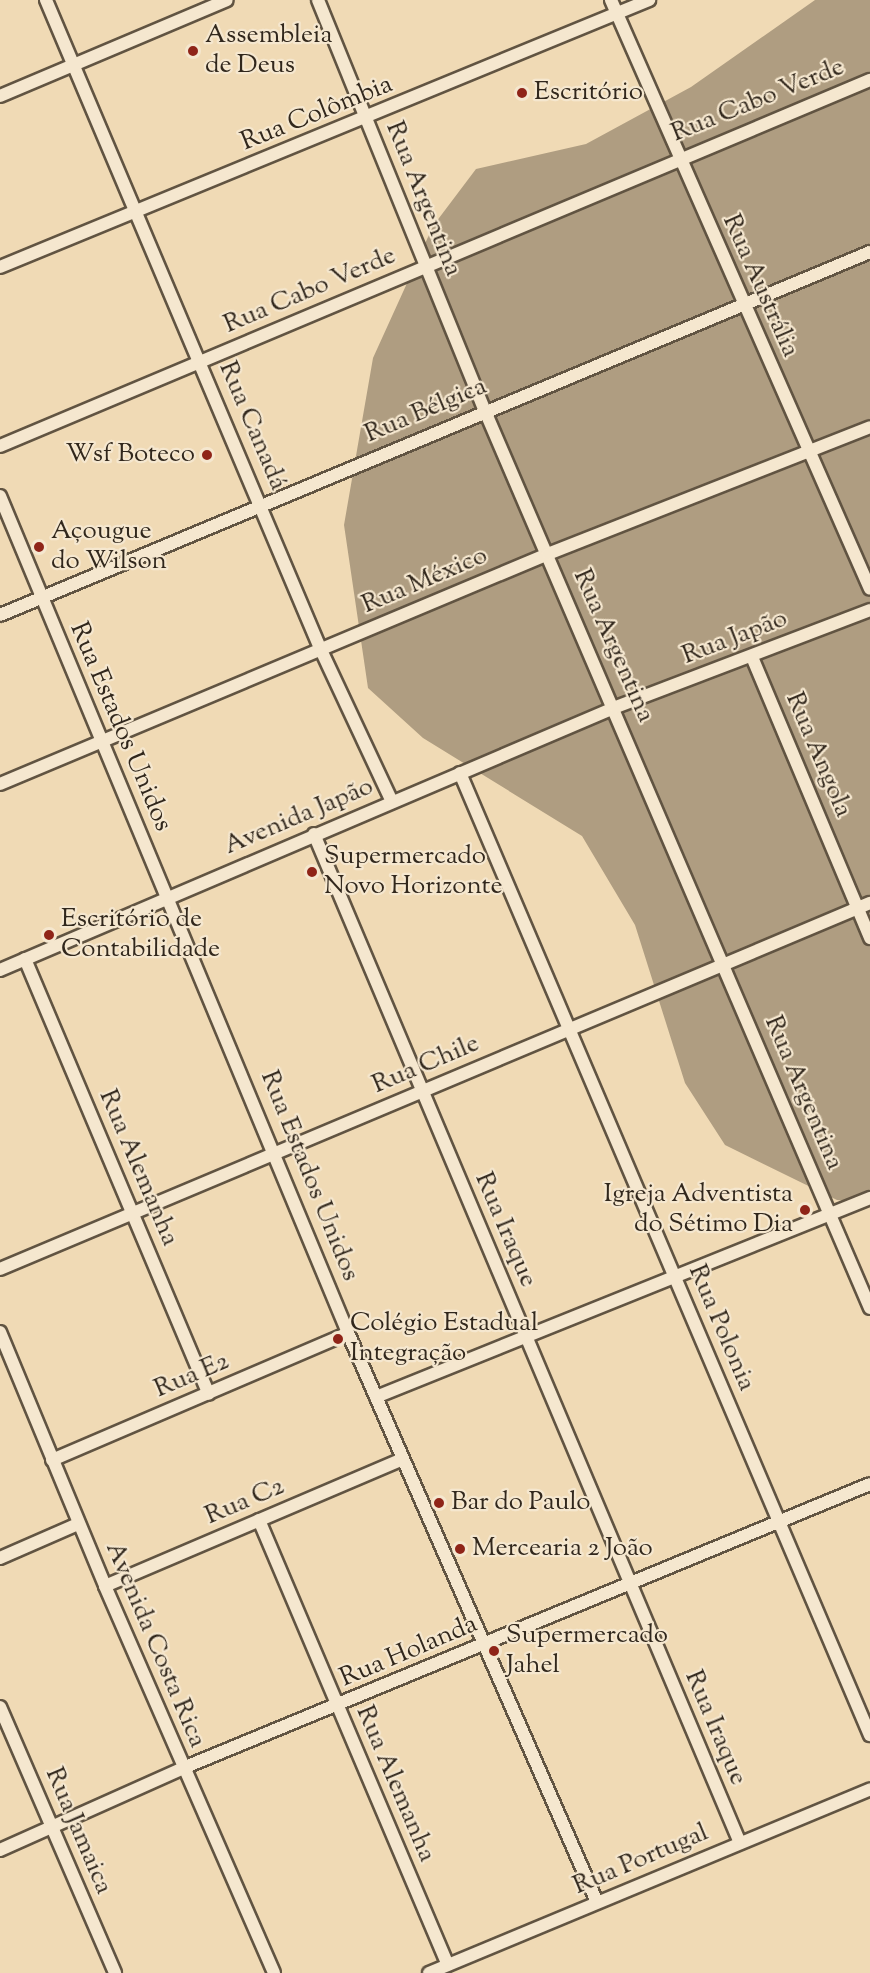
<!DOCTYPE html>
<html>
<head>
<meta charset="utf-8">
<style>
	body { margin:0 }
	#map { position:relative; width:870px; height:1973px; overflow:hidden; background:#f0dab5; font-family:"Sorts Mill Goudy",serif }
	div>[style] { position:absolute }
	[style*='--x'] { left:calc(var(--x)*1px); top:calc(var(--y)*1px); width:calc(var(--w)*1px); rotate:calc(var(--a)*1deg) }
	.water>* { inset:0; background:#af9d81 }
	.roads { filter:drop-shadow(2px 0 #615442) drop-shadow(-2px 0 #615442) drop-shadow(0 2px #615442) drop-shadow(0 -2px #615442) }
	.street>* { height:12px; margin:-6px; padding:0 6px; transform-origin:6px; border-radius:6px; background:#f5e7cf }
	.dots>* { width:16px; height:16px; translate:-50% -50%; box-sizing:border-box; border:3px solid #f5e7cf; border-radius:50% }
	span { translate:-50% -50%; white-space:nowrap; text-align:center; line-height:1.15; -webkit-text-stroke:4.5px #f5e7cf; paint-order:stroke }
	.poi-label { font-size:26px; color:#31271c }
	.left { translate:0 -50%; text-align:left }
	.right { translate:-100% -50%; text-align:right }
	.street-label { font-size:26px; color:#31271c }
</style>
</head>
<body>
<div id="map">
	<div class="water">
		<div style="clip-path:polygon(815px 0,870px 0,870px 1203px,837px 1200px,725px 1145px,685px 1083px,635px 925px,582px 836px,423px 738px,368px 688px,344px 525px,373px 358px,433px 226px,476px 169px,586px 144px,691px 87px)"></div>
	</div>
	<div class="roads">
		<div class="street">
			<div style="--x:46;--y:0;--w:704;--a:67.08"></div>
			<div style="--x:320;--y:648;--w:170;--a:64.9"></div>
			<div style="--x:318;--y:0;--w:444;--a:67.9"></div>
			<div style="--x:485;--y:411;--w:976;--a:66.77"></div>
			<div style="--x:611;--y:0;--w:643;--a:66.26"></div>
			<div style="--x:0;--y:96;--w:246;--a:-22.9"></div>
			<div style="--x:0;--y:267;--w:702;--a:-22.36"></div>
			<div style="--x:0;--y:446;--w:944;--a:-22.82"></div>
			<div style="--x:0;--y:496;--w:906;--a:67.42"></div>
			<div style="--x:348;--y:1333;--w:621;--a:66.37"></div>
			<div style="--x:0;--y:615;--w:943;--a:-22.65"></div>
			<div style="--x:752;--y:657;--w:305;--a:67.2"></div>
			<div style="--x:460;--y:773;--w:1046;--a:66.92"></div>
			<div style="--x:0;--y:784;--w:594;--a:-22.77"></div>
			<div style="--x:548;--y:554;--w:346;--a:-21.5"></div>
			<div style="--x:314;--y:834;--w:1095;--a:67.11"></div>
			<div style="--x:25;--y:959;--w:472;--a:67.1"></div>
			<div style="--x:0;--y:970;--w:670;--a:-23.12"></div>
			<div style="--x:616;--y:707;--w:272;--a:-20.9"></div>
			<div style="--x:0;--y:1269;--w:944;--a:-22.82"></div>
			<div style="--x:0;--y:1332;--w:275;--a:67.5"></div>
			<div style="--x:105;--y:1586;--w:422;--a:66.4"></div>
			<div style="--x:376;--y:1397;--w:533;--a:-21.94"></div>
			<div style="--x:52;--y:1460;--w:322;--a:-23.2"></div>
			<div style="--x:259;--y:1520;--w:483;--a:67"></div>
			<div style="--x:0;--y:1558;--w:85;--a:-23.6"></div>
			<div style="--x:105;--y:1586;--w:324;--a:-23.1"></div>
			<div style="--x:0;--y:1707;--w:290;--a:66.6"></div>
			<div style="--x:0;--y:1850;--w:201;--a:-24.1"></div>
			<div style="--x:183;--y:1768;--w:743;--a:-22.46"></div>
			<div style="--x:429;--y:1973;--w:478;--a:-22.6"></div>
		</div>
	</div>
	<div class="dots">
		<div style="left:193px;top:51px;background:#8f2418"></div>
		<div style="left:522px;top:93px;background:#8f2418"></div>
		<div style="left:207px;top:455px;background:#8f2418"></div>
		<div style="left:39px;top:547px;background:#8f2418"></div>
		<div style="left:312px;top:872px;background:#8f2418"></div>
		<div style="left:49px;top:935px;background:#8f2418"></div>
		<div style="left:805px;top:1210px;background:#8f2418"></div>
		<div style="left:338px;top:1339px;background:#8f2418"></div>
		<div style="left:439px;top:1503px;background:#8f2418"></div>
		<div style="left:460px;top:1549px;background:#8f2418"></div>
		<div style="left:494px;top:1651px;background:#8f2418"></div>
	</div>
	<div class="poi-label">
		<span class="left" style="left:205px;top:51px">Assembleia<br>de Deus</span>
		<span class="left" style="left:534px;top:93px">Escritório</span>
		<span class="right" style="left:195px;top:455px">Wsf Boteco</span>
		<span class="left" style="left:51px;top:547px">Açougue<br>do Wilson</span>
		<span class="left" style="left:324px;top:872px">Supermercado<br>Novo Horizonte</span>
		<span class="left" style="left:61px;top:935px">Escritório de<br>Contabilidade</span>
		<span class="right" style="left:793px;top:1210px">Igreja Adventista<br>do Sétimo Dia</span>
		<span class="left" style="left:350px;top:1339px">Colégio Estadual<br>Integração</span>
		<span class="left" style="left:451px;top:1503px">Bar do Paulo</span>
		<span class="left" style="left:472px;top:1549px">Mercearia 2 João</span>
		<span class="left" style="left:506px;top:1651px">Supermercado<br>Jahel</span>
	</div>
	<div class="street-label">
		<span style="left:758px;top:101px;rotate:-22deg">Rua Cabo Verde</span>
		<span style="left:317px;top:114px;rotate:-22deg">Rua Colômbia</span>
		<span style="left:423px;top:199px;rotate:68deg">Rua Argentina</span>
		<span style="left:760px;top:286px;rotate:66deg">Rua Austrália</span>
		<span style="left:310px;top:291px;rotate:-23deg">Rua Cabo Verde</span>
		<span style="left:426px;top:411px;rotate:-23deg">Rua Bélgica</span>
		<span style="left:252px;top:426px;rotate:67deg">Rua Canadá</span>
		<span style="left:425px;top:581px;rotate:-23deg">Rua México</span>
		<span style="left:735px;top:638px;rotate:-21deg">Rua Japão</span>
		<span style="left:613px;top:646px;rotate:66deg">Rua Argentina</span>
		<span style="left:120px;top:727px;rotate:67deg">Rua Estados Unidos</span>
		<span style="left:818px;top:755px;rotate:67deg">Rua Angola</span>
		<span style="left:299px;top:817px;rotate:-23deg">Avenida Japão</span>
		<span style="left:426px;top:1065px;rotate:-23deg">Rua Chile</span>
		<span style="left:803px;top:1093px;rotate:67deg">Rua Argentina</span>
		<span style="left:138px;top:1168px;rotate:67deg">Rua Alemanha</span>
		<span style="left:309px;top:1176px;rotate:68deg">Rua Estados Unidos</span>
		<span style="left:505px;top:1230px;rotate:67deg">Rua Iraque</span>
		<span style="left:721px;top:1328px;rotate:67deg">Rua Polonia</span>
		<span style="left:192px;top:1376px;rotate:-23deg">Rua E2</span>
		<span style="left:245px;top:1502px;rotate:-23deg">Rua C2</span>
		<span style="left:155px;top:1645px;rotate:67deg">Avenida Costa Rica</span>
		<span style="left:409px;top:1652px;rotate:-23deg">Rua Holanda</span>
		<span style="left:715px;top:1728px;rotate:67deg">Rua Iraque</span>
		<span style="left:395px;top:1784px;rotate:67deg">Rua Alemanha</span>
		<span style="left:78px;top:1831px;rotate:67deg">Rua Jamaica</span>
		<span style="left:641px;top:1860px;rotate:-23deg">Rua Portugal</span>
	</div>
</div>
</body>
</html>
